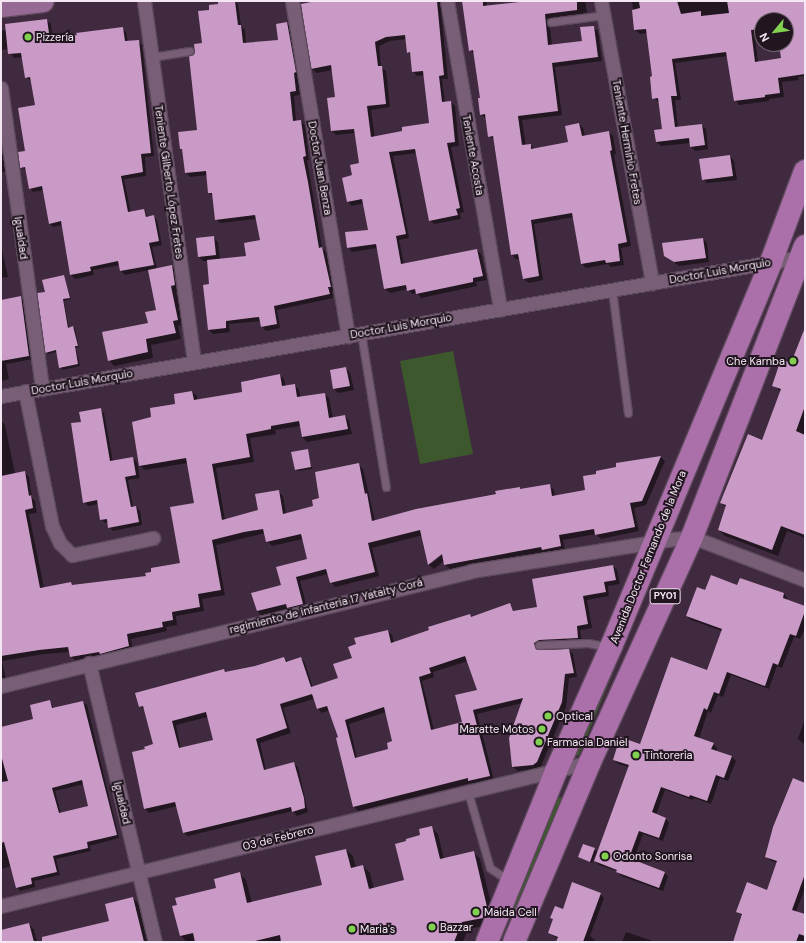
<!DOCTYPE html>
<html>
<head>
<meta charset="utf-8">
<style>
	body { margin:0 }
	#map { position:relative; width:806px; height:943px; overflow:hidden; background:#402a3f; font-family:"DM Sans",sans-serif }
	div>[style] { position:absolute }
	[style*='--x'] { left:calc(var(--x)*1px); top:calc(var(--y)*1px); width:calc(var(--w)*1px); rotate:calc(var(--a)*1deg) }
	.green>* { inset:0; background:#3c582c }
	.shadow>* { inset:0; background:#0007 }
	.building>* { inset:0; background:#c99ac6 }
	.roads { filter:drop-shadow(1px 0 #5c495c) drop-shadow(-1px 0 #5c495c) drop-shadow(0 1px #5c495c) drop-shadow(0 -1px #5c495c) }
	.lane>* { height:7px; margin:-3.5px; padding:0 3.5px; transform-origin:3.5px; border-radius:3.5px; background:#785f77 }
	.street>* { height:13px; margin:-6.5px; padding:0 6.5px; transform-origin:6.5px; border-radius:6.5px; background:#785f77 }
	.primary>* { height:21px; margin:-10.5px; padding:0 10.5px; transform-origin:10.5px; border-radius:10.5px; background:#976995 }
	.highway>* { height:22px; margin:-11px; padding:0 11px; transform-origin:11px; border-radius:11px; background:#ab6fa9 }
	.dots>* { width:11px; height:11px; translate:-50% -50%; box-sizing:border-box; border:2px solid #211620; border-radius:50% }
	span { translate:-50% -50%; white-space:nowrap; text-align:center; line-height:1.15; -webkit-text-stroke:4px #211620; paint-order:stroke }
	.shield-label span { padding:1px 3px; background:#211620; border:1px solid; border-radius:3px; -webkit-text-stroke-width:0 }
	.shield-label { font-size:10px; color:#f5e6f4; font-weight:700 }
	.poi-label { font-size:11px; color:#f5e6f4 }
	.left { translate:0 -50%; text-align:left }
	.right { translate:-100% -50%; text-align:right }
	.street-label { font-size:11px; color:#f5e6f4 }
	.frame { position:absolute; inset:0; border:2px solid #f5e6f4; pointer-events:none }
	.north { position:absolute; left:754px; top:12px; width:40px; height:40px; box-sizing:border-box; background:#211620; border:1px solid #766975; border-radius:50%; rotate:241deg; font-size:11px; font-weight:700; line-height:16px; text-align:center; color:#f5e6f4 }
	.north::after { content:''; display:block; margin:auto; width:14px; height:18px; background:#82d050; clip-path:polygon(50% 0,100% 100%,50% 72%,0 100%) }
</style>
</head>
<body>
<div id="map">
	<div class="green">
		<div style="clip-path:polygon(765px 303px,684px 502px,681px 503px)"></div>
		<div style="clip-path:polygon(453px 351px,473px 454px,420px 464px,400px 361px)"></div>
		<div style="clip-path:polygon(655px 569px,655px 572px,579px 755px,576px 756px,651px 570px)"></div>
		<div style="clip-path:polygon(561px 797px,562px 799px,515px 912px,513px 913px,512px 910px,558px 798px)"></div>
	</div>
	<div class="shadow">
		<div style="clip-path:polygon(224px 1px,235px 1px,238px 4px,241px 26px,245px 30px,246px 44px,279px 41px,287px 23px,291px 27px,299px 76px,298px 76px,300px 95px,294px 96px,296px 121px,301px 121px,305px 125px,309px 160px,307px 160px,322px 248px,326px 252px,334px 291px,332px 291px,333px 298px,277px 310px,280px 328px,266px 331px,262px 327px,261px 321px,229px 324px,230px 332px,213px 334px,209px 330px,210px 285px,208px 261px,203px 261px,199px 257px,197px 239px,214px 238px,218px 242px,220px 260px,247px 256px,261px 241px,257px 219px,220px 223px,216px 219px,213px 196px,209px 193px,207px 175px,190px 177px,186px 173px,184px 152px,181px 149px,198px 131px,196px 54px,203px 44px,210px 11px)"></div>
		<div style="clip-path:polygon(evenodd,318px 1px,440px 1px,448px 79px,442px 79px,445px 102px,450px 102px,455px 106px,459px 146px,451px 147px,464px 212px,460px 213px,461px 219px,434px 224px,430px 220px,417px 153px,393px 156px,409px 238px,399px 240px,404px 264px,477px 250px,481px 254px,487px 280px,476px 282px,477px 286px,421px 298px,417px 293px,412px 294px,408px 289px,390px 293px,385px 289px,377px 248px,352px 252px,348px 247px,369px 231px,364px 203px,352px 206px,348px 202px,353px 176px,360px 164px,355px 133px,336px 135px,332px 131px,337px 98px,333px 70px,317px 73px,312px 69px,318px 1px,406px 39px,408px 52px,411px 56px,413px 71px,417px 76px,424px 75px,430px 124px,375px 138px,371px 110px,390px 107px,386px 71px,381px 67px,379px 46px,390px 41px,406px 39px)"></div>
		<div style="clip-path:polygon(463px 1px,486px 1px,487px 7px,528px 1px,585px 1px,587px 13px,549px 18px,552px 46px,583px 42px,593px 27px,598px 31px,602px 61px,555px 67px,562px 115px,522px 120px,526px 146px,531px 145px,534px 149px,570px 143px,579px 124px,583px 128px,585px 136px,609px 132px,613px 136px,616px 154px,614px 155px,631px 246px,621px 248px,624px 265px,611px 267px,608px 264px,586px 268px,582px 264px,574px 217px,534px 224px,543px 280px,529px 283px,524px 279px,520px 259px,516px 259px,512px 255px,495px 140px,489px 136px,487px 119px,481px 115px,481px 98px,475px 55px,470px 50px)"></div>
		<div style="clip-path:polygon(evenodd,632px 1px,805px 1px,805px 76px,798px 77px,799px 80px,782px 82px,784px 97px,769px 99px,769px 101px,739px 105px,735px 100px,728px 56px,675px 63px,681px 100px,675px 100px,678px 128px,702px 125px,706px 129px,708px 149px,695px 151px,691px 147px,691px 143px,661px 146px,656px 142px,663px 130px,659px 102px,653px 98px,653px 77px,648px 33px,640px 34px,635px 30px,632px 1px,762px 20px,786px 20px,786px 44px,780px 44px,782px 59px,758px 62px,755px 37px,762px 36px,762px 20px)"></div>
		<div style="clip-path:polygon(47px 21px,51px 24px,53px 41px,122px 28px,126px 32px,128px 42px,138px 41px,142px 45px,154px 156px,145px 157px,146px 176px,124px 179px,131px 213px,144px 210px,148px 217px,154px 216px,157px 220px,162px 245px,152px 247px,157px 269px,172px 266px,178px 272px,180px 290px,176px 291px,183px 325px,178px 326px,181px 339px,151px 345px,153px 358px,114px 366px,109px 360px,149px 324px,157px 311px,149px 270px,125px 275px,121px 271px,120px 265px,93px 270px,94px 275px,75px 279px,71px 275px,62px 225px,53px 227px,49px 223px,44px 190px,33px 192px,30px 188px,27px 171px,21px 167px,26px 152px,36px 106px,31px 81px,26px 77px,23px 57px,14px 58px,11px 54px,10px 49px,1px 50px,1px 31px)"></div>
		<div style="clip-path:polygon(1px 154px,5px 157px,7px 172px,1px 172px)"></div>
		<div style="clip-path:polygon(730px 156px,734px 161px,737px 180px,707px 183px,703px 179px)"></div>
		<div style="clip-path:polygon(703px 239px,707px 243px,709px 262px,679px 266px,664px 255px)"></div>
		<div style="clip-path:polygon(1px 245px,8px 277px,1px 278px)"></div>
		<div style="clip-path:polygon(64px 276px,71px 299px,64px 301px,69px 328px,73px 327px,75px 329px,79px 347px,76px 348px,80px 366px,62px 370px,57px 352px,48px 354px,46px 352px,46px 293px)"></div>
		<div style="clip-path:polygon(21px 298px,25px 301px,33px 359px,6px 364px,9px 379px,1px 381px,1px 301px)"></div>
		<div style="clip-path:polygon(805px 328px,805px 538px,787px 531px,778px 556px,725px 536px,719px 530px,727px 508px,721px 503px,762px 441px,781px 392px,773px 385px,792px 364px)"></div>
		<div style="clip-path:polygon(346px 368px,350px 373px,354px 390px,338px 393px,334px 389px)"></div>
		<div style="clip-path:polygon(evenodd,280px 375px,284px 379px,286px 387px,295px 385px,299px 390px,301px 398px,324px 394px,329px 398px,333px 419px,345px 416px,349px 421px,352px 434px,307px 442px,302px 437px,300px 426px,275px 430px,276px 434px,250px 438px,254px 462px,216px 468px,225px 520px,259px 511px,278px 491px,283px 496px,286px 514px,315px 507px,320px 499px,358px 464px,363px 469px,375px 521px,520px 488px,521px 490px,549px 485px,554px 490px,555px 496px,586px 491px,597px 475px,618px 468px,617px 464px,661px 457px,665px 461px,646px 505px,634px 508px,639px 531px,601px 539px,596px 534px,563px 540px,565px 551px,547px 554px,545px 552px,450px 569px,445px 565px,445px 560px,434px 569px,429px 565px,423px 535px,372px 548px,379px 576px,335px 587px,331px 582px,328px 574px,300px 581px,307px 608px,293px 612px,289px 608px,262px 616px,257px 611px,309px 559px,303px 539px,272px 546px,267px 541px,265px 533px,216px 545px,225px 595px,202px 599px,204px 611px,176px 616px,177px 625px,166px 627px,167px 631px,131px 639px,133px 650px,76px 661px,71px 656px,70px 652px,44px 654px,2px 661px,6px 680px,1px 681px,1px 421px,5px 425px,15px 474px,24px 472px,29px 477px,32px 498px,35px 501px,37px 513px,29px 514px,44px 588px,71px 583px,74px 586px,147px 576px,181px 564px,195px 504px,188px 463px,145px 470px,140px 466px,152px 418px,177px 405px,192px 392px,197px 396px,197px 401px,243px 393px,280px 375px,446px 550px,447px 551px,431px 564px,431px 562px,446px 550px)"></div>
		<div style="clip-path:polygon(100px 409px,104px 413px,113px 462px,133px 458px,137px 462px,140px 478px,128px 480px,133px 507px,136px 507px,140px 511px,142px 525px,113px 531px,109px 527px,108px 522px,105px 523px,101px 519px,98px 504px,88px 506px,84px 502px,82px 423px)"></div>
		<div style="clip-path:polygon(307px 450px,312px 469px,298px 471px,296px 470px)"></div>
		<div style="clip-path:polygon(evenodd,613px 566px,617px 570px,620px 584px,608px 586px,609px 596px,587px 600px,592px 628px,580px 630px,582px 642px,538px 647px,538px 651px,569px 650px,573px 654px,577px 677px,569px 678px,566px 707px,541px 766px,537px 769px,518px 771px,513px 767px,522px 703px,477px 714px,494px 780px,473px 785px,471px 783px,358px 811px,354px 807px,337px 738px,339px 738px,330px 710px,322px 713px,318px 709px,314px 699px,283px 708px,291px 733px,260px 743px,266px 770px,293px 763px,298px 767px,308px 812px,297px 816px,293px 811px,188px 836px,183px 832px,177px 806px,149px 813px,145px 809px,146px 750px,154px 745px,145px 710px,140px 706px,224px 670px,227px 673px,255px 667px,284px 658px,289px 662px,301px 658px,305px 663px,313px 688px,339px 679px,353px 658px,388px 631px,392px 635px,394px 643px,430px 631px,470px 615px,472px 617px,510px 605px,515px 612px,538px 608px,613px 566px,468px 661px,478px 691px,463px 722px,434px 730px,422px 681px,434px 677px,433px 672px,468px 661px,613px 566px,386px 712px,393px 742px,390px 750px,357px 758px,349px 724px,386px 712px,613px 566px,208px 717px,214px 741px,181px 749px,176px 725px,208px 717px)"></div>
		<div style="clip-path:polygon(738px 586px,784px 594px,787px 598px,787px 600px,805px 607px,805px 629px,800px 639px,794px 637px,782px 668px,777px 666px,769px 689px,731px 675px,723px 697px,718px 695px,711px 713px,708px 711px,699px 739px,713px 744px,717px 748px,716px 751px,732px 757px,736px 761px,728px 781px,720px 778px,711px 804px,694px 798px,693px 800px,665px 790px,656px 815px,666px 819px,669px 823px,663px 841px,643px 834px,633px 861px,664px 873px,668px 876px,663px 891px,621px 876px,617px 871px,599px 865px,595px 861px,629px 767px,618px 764px,614px 760px,640px 745px,708px 672px,722px 631px,691px 620px,687px 616px,706px 591px)"></div>
		<div style="clip-path:polygon(evenodd,50px 701px,54px 709px,83px 702px,87px 705px,119px 838px,89px 846px,91px 851px,56px 859px,60px 875px,34px 881px,35px 887px,20px 891px,17px 887px,11px 866px,1px 869px,1px 727px,34px 720px,50px 701px,84px 784px,89px 807px,61px 814px,55px 791px,84px 784px)"></div>
		<div style="clip-path:polygon(805px 718px,805px 745px,798px 739px)"></div>
		<div style="clip-path:polygon(805px 782px,805px 888px,796px 912px,805px 915px,805px 942px,734px 942px,743px 916px,737px 912px,768px 891px,778px 863px,770px 860px,766px 856px)"></div>
		<div style="clip-path:polygon(432px 828px,438px 834px,444px 859px,473px 852px,480px 859px,494px 915px,490px 925px,468px 929px,463px 942px,196px 942px,196px 940px,187px 942px,181px 936px,217px 889px,239px 873px,246px 880px,252px 903px,323px 886px,346px 850px,353px 856px,356px 868px,363px 866px,370px 873px,374px 889px,405px 881px,422px 836px)"></div>
		<div style="clip-path:polygon(583px 845px,597px 851px,592px 863px,579px 857px)"></div>
		<div style="clip-path:polygon(600px 894px,604px 898px,590px 936px,595px 940px,595px 942px,557px 942px,558px 939px,549px 933px,564px 910px)"></div>
		<div style="clip-path:polygon(133px 898px,139px 904px,148px 942px,69px 942px,110px 921px)"></div>
		<div style="clip-path:polygon(29px 924px,34px 930px,37px 942px,1px 942px,1px 931px)"></div>
		<div style="clip-path:polygon(626px 932px,656px 942px,622px 942px)"></div>
	</div>
	<div class="building">
		<div style="clip-path:polygon(218px 1px,235px 1px,238px 25px,241px 25px,243px 43px,278px 40px,276px 24px,287px 22px,296px 72px,294px 73px,296px 91px,290px 92px,293px 121px,301px 120px,306px 156px,303px 157px,308px 182px,319px 248px,322px 247px,331px 287px,328px 287px,330px 294px,274px 306px,277px 324px,261px 327px,259px 317px,226px 321px,226px 328px,208px 330px,203px 285px,209px 284px,207px 260px,246px 256px,244px 243px,260px 240px,255px 215px,215px 220px,212px 193px,208px 193px,206px 171px,185px 173px,182px 149px,180px 149px,178px 132px,197px 130px,189px 56px,195px 53px,194px 44px,202px 43px,198px 11px,209px 10px,209px 5px,218px 4px)"></div>
		<div style="clip-path:polygon(evenodd,316px 1px,437px 1px,444px 75px,439px 76px,442px 102px,451px 101px,455px 142px,447px 143px,460px 208px,456px 209px,458px 215px,429px 221px,415px 149px,389px 152px,406px 234px,396px 236px,401px 264px,477px 249px,483px 276px,473px 278px,473px 282px,416px 294px,415px 289px,407px 291px,406px 285px,384px 289px,376px 244px,347px 248px,345px 232px,368px 230px,362px 199px,347px 202px,342px 178px,352px 175px,350px 165px,359px 163px,354px 129px,331px 131px,327px 98px,335px 97px,331px 65px,311px 69px,301px 4px,316px 1px,405px 35px,407px 53px,410px 52px,412px 72px,423px 71px,429px 123px,402px 127px,402px 131px,371px 137px,367px 106px,386px 104px,382px 66px,378px 66px,375px 42px,386px 37px,405px 35px)"></div>
		<div style="clip-path:polygon(462px 1px,483px 1px,483px 6px,528px 1px,577px 1px,577px 10px,545px 14px,548px 45px,582px 41px,580px 27px,594px 26px,598px 57px,552px 63px,558px 111px,518px 116px,522px 145px,531px 144px,531px 149px,568px 142px,565px 126px,579px 123px,582px 136px,609px 131px,612px 150px,610px 151px,627px 242px,618px 244px,620px 261px,606px 263px,605px 260px,581px 264px,572px 213px,531px 220px,539px 276px,523px 279px,518px 254px,511px 255px,493px 136px,488px 137px,485px 114px,480px 115px,478px 98px,480px 98px,473px 50px,469px 51px)"></div>
		<div style="clip-path:polygon(evenodd,648px 1px,677px 1px,681px 14px,701px 11px,701px 16px,729px 13px,727px 1px,805px 1px,805px 74px,778px 78px,780px 93px,765px 95px,765px 97px,734px 101px,726px 52px,672px 59px,677px 96px,671px 96px,675px 127px,702px 124px,705px 145px,690px 147px,689px 138px,656px 142px,654px 130px,662px 129px,658px 98px,652px 99px,650px 77px,652px 76px,646px 29px,634px 30px,632px 10px,640px 8px,639px 2px,648px 1px,762px 20px,786px 20px,786px 44px,779px 44px,781px 58px,755px 62px,751px 30px,762px 29px,762px 20px)"></div>
		<div style="clip-path:polygon(47px 19px,50px 40px,77px 35px,76px 33px,123px 27px,125px 41px,139px 40px,151px 153px,141px 154px,143px 172px,121px 176px,128px 212px,144px 209px,146px 217px,154px 215px,159px 241px,149px 243px,154px 265px,120px 271px,118px 261px,90px 267px,91px 271px,70px 275px,61px 221px,49px 224px,42px 186px,29px 189px,25px 167px,20px 168px,18px 152px,25px 151px,18px 108px,35px 105px,30px 77px,25px 78px,21px 53px,8px 54px,5px 24px)"></div>
		<div style="clip-path:polygon(730px 155px,733px 176px,702px 180px,699px 159px)"></div>
		<div style="clip-path:polygon(214px 236px,216px 255px,198px 257px,196px 238px)"></div>
		<div style="clip-path:polygon(703px 238px,706px 258px,674px 262px,664px 256px,662px 243px)"></div>
		<div style="clip-path:polygon(172px 265px,175px 285px,171px 286px,178px 320px,173px 321px,176px 333px,146px 339px,148px 352px,108px 361px,102px 332px,148px 323px,145px 312px,156px 310px,148px 270px)"></div>
		<div style="clip-path:polygon(64px 275px,70px 298px,63px 299px,68px 328px,73px 326px,78px 346px,75px 346px,78px 364px,59px 368px,56px 350px,45px 353px,37px 293px,45px 292px,42px 280px)"></div>
		<div style="clip-path:polygon(21px 296px,29px 356px,1px 361px,1px 300px)"></div>
		<div style="clip-path:polygon(804px 330px,805px 406px,796px 431px,805px 435px,805px 535px,781px 526px,772px 550px,718px 530px,726px 505px,720px 503px,748px 434px,762px 440px,781px 389px,772px 386px,781px 359px,791px 363px)"></div>
		<div style="clip-path:polygon(346px 367px,350px 386px,333px 389px,330px 370px)"></div>
		<div style="clip-path:polygon(280px 374px,282px 386px,295px 384px,297px 397px,325px 393px,329px 418px,345px 415px,348px 429px,302px 437px,299px 421px,271px 426px,271px 429px,246px 434px,250px 457px,212px 464px,222px 520px,258px 510px,255px 494px,279px 490px,283px 514px,313px 506px,312px 500px,319px 498px,315px 472px,359px 463px,365px 494px,367px 493px,372px 521px,416px 509px,475px 498px,496px 494px,495px 491px,520px 487px,520px 489px,550px 484px,552px 496px,585px 490px,583px 476px,596px 474px,596px 471px,616px 467px,616px 463px,661px 456px,642px 501px,630px 503px,635px 527px,595px 535px,594px 529px,559px 535px,561px 546px,542px 550px,541px 547px,444px 565px,442px 554px,428px 565px,420px 530px,368px 543px,375px 572px,330px 583px,326px 569px,296px 577px,303px 604px,287px 608px,286px 604px,257px 611px,251px 593px,281px 585px,276px 567px,307px 559px,301px 534px,266px 542px,263px 529px,244px 532px,212px 540px,221px 590px,198px 594px,200px 607px,172px 612px,173px 620px,162px 622px,163px 627px,127px 634px,129px 646px,100px 654px,99px 652px,70px 657px,68px 647px,39px 650px,1px 656px,1px 476px,25px 471px,29px 496px,31px 495px,33px 508px,25px 510px,40px 588px,71px 582px,72px 585px,146px 576px,145px 573px,151px 572px,151px 568px,180px 563px,170px 507px,194px 503px,186px 458px,139px 466px,132px 422px,151px 417px,150px 408px,175px 404px,174px 394px,192px 391px,194px 400px,242px 392px,241px 382px)"></div>
		<div style="clip-path:polygon(101px 408px,110px 461px,133px 457px,136px 475px,125px 477px,131px 507px,136px 506px,139px 522px,108px 528px,107px 519px,100px 520px,97px 500px,83px 503px,71px 423px,81px 422px,79px 412px)"></div>
		<div style="clip-path:polygon(308px 449px,311px 467px,295px 470px,291px 452px)"></div>
		<div style="clip-path:polygon(evenodd,613px 565px,616px 580px,604px 582px,606px 592px,583px 596px,588px 624px,577px 626px,578px 638px,539px 640px,534px 643px,535px 647px,539px 650px,569px 649px,574px 673px,565px 674px,562px 702px,537px 762px,533px 765px,512px 767px,509px 738px,523px 698px,473px 710px,490px 776px,468px 781px,468px 778px,353px 807px,336px 738px,338px 737px,327px 706px,317px 709px,312px 694px,280px 704px,287px 728px,256px 739px,264px 770px,294px 762px,304px 798px,305px 808px,292px 812px,291px 807px,183px 833px,175px 802px,144px 809px,132px 752px,145px 749px,144px 747px,153px 744px,143px 706px,139px 707px,135px 693px,224px 669px,225px 672px,255px 666px,284px 657px,286px 662px,301px 657px,311px 687px,338px 678px,333px 664px,352px 658px,348px 647px,356px 644px,354px 638px,388px 630px,391px 643px,429px 630px,428px 627px,470px 614px,471px 617px,510px 603px,513px 611px,537px 607px,532px 579px,613px 565px,465px 656px,477px 690px,455px 695px,462px 722px,431px 730px,419px 677px,431px 673px,429px 668px,465px 656px,613px 565px,384px 707px,392px 741px,387px 743px,388px 749px,355px 758px,345px 720px,384px 707px,613px 565px,206px 712px,213px 740px,179px 748px,172px 721px,206px 712px)"></div>
		<div style="clip-path:polygon(711px 575px,737px 585px,740px 578px,784px 593px,783px 598px,805px 606px,805px 611px,796px 636px,790px 634px,778px 665px,773px 663px,765px 686px,727px 672px,719px 694px,714px 692px,707px 710px,704px 708px,694px 736px,714px 743px,711px 749px,732px 756px,724px 778px,716px 775px,707px 801px,690px 795px,689px 797px,661px 787px,652px 812px,666px 818px,659px 838px,639px 831px,629px 858px,665px 872px,659px 888px,616px 872px,617px 870px,594px 861px,629px 765px,613px 760px,620px 737px,640px 744px,671px 657px,707px 670px,722px 629px,686px 616px,697px 587px,705px 590px)"></div>
		<div style="clip-path:polygon(evenodd,50px 700px,52px 708px,83px 701px,117px 835px,87px 842px,88px 848px,53px 856px,57px 872px,31px 878px,32px 884px,16px 888px,4px 842px,1px 843px,1px 782px,8px 781px,1px 755px,1px 727px,33px 719px,30px 705px,50px 700px,82px 780px,88px 806px,59px 813px,52px 788px,82px 780px)"></div>
		<div style="clip-path:polygon(793px 778px,805px 783px,805px 874px,792px 910px,805px 914px,805px 936px,799px 934px,796px 942px,733px 942px,742px 914px,736px 912px,747px 882px,767px 890px,777px 861px,765px 857px,773px 827px)"></div>
		<div style="clip-path:polygon(432px 826px,440px 859px,474px 851px,487px 907px,483px 918px,462px 922px,454px 942px,281px 942px,280px 935px,251px 942px,195px 942px,193px 933px,180px 936px,172px 906px,177px 905px,175px 898px,216px 888px,214px 879px,240px 872px,247px 903px,322px 885px,315px 856px,346px 849px,351px 868px,363px 865px,369px 889px,404px 880px,395px 844px,406px 841px,406px 839px,420px 835px,419px 829px)"></div>
		<div style="clip-path:polygon(583px 844px,595px 848px,590px 862px,578px 857px)"></div>
		<div style="clip-path:polygon(572px 882px,601px 893px,583px 942px,556px 942px,558px 937px,548px 933px,553px 919px,550px 918px,555px 906px,563px 909px)"></div>
		<div style="clip-path:polygon(133px 897px,144px 942px,42px 942px,42px 937px,109px 921px,105px 904px)"></div>
		<div style="clip-path:polygon(29px 923px,34px 942px,1px 942px,1px 930px)"></div>
	</div>
	<div class="roads">
		<div class="lane">
			<div style="--x:551;--y:22;--w:53;--a:-7.5"></div>
			<div style="--x:152;--y:57;--w:38;--a:-9"></div>
			<div style="--x:612;--y:290;--w:124;--a:82.6"></div>
			<div style="--x:361;--y:333;--w:156;--a:80.8"></div>
			<div style="--x:539;--y:645;--w:49;--a:-2.3"></div>
			<div style="--x:588;--y:643;--w:21;--a:11"></div>
			<div style="--x:468;--y:792;--w:79;--a:73.9"></div>
			<div style="--x:490;--y:868;--w:23;--a:34"></div>
		</div>
		<div class="street">
			<div style="--x:144;--y:1;--w:364;--a:82.1"></div>
			<div style="--x:292;--y:1;--w:340;--a:80.5"></div>
			<div style="--x:447;--y:1;--w:313;--a:80.2"></div>
			<div style="--x:601;--y:1;--w:287;--a:79.7"></div>
			<div style="--x:1;--y:88;--w:304;--a:82.2"></div>
			<div style="--x:25;--y:391;--w:138;--a:78.7"></div>
			<div style="--x:52;--y:526;--w:19;--a:65"></div>
			<div style="--x:60;--y:543;--w:17;--a:45"></div>
			<div style="--x:72;--y:555;--w:83;--a:-11.9"></div>
			<div style="--x:1;--y:396;--w:812;--a:-9.86"></div>
			<div style="--x:89;--y:663;--w:287;--a:76.7"></div>
			<div style="--x:1;--y:686;--w:484;--a:-13.7"></div>
			<div style="--x:471;--y:571;--w:206;--a:-9"></div>
			<div style="--x:674;--y:539;--w:18;--a:-6"></div>
			<div style="--x:692;--y:537;--w:121;--a:20.8"></div>
			<div style="--x:1;--y:906;--w:606;--a:-13.74"></div>
		</div>
		<div class="primary">
			<div style="--x:1;--y:6;--w:42;--a:-6.8"></div>
		</div>
		<div class="highway">
			<div style="--x:487;--y:942;--w:184;--a:-68"></div>
			<div style="--x:556;--y:771;--w:136;--a:-66.1"></div>
			<div style="--x:611;--y:647;--w:417;--a:-67.4"></div>
			<div style="--x:771;--y:262;--w:97;--a:-69.5"></div>
			<div style="--x:514;--y:942;--w:195;--a:-67.1"></div>
			<div style="--x:590;--y:762;--w:247;--a:-65.6"></div>
			<div style="--x:692;--y:537;--w:312;--a:-68.8"></div>
		</div>
	</div>
	<div class="dots">
		<div style="left:28px;top:37px;background:#82d050"></div>
		<div style="left:793px;top:361px;background:#82d050"></div>
		<div style="left:548px;top:716px;background:#82d050"></div>
		<div style="left:542px;top:729px;background:#82d050"></div>
		<div style="left:539px;top:742px;background:#82d050"></div>
		<div style="left:636px;top:755px;background:#82d050"></div>
		<div style="left:605px;top:856px;background:#82d050"></div>
		<div style="left:476px;top:912px;background:#82d050"></div>
		<div style="left:432px;top:927px;background:#82d050"></div>
		<div style="left:352px;top:929px;background:#82d050"></div>
	</div>
	<div class="shield-label">
		<span style="left:665px;top:596px">PY01</span>
	</div>
	<div class="poi-label">
		<span class="left" style="left:36px;top:37px">Pizzería</span>
		<span class="right" style="left:785px;top:361px">Che Karnba</span>
		<span class="left" style="left:556px;top:716px">Optical</span>
		<span class="right" style="left:534px;top:729px">Maratte Motos</span>
		<span class="left" style="left:547px;top:742px">Farmacia Daniel</span>
		<span class="left" style="left:644px;top:755px">Tintoreria</span>
		<span class="left" style="left:613px;top:856px">Odonto Sonrisa</span>
		<span class="left" style="left:484px;top:912px">Maida Cell</span>
		<span class="left" style="left:440px;top:927px">Bazzar</span>
		<span class="left" style="left:360px;top:929px">Maria's</span>
	</div>
	<div class="street-label">
		<span style="left:627px;top:142px;rotate:80deg">Teniente Herminio Fretes</span>
		<span style="left:473px;top:155px;rotate:80deg">Teniente Acosta</span>
		<span style="left:320px;top:168px;rotate:80deg">Doctor Juan Benza</span>
		<span style="left:169px;top:182px;rotate:82deg">Teniente Gilberto López Fretes</span>
		<span style="left:21px;top:238px;rotate:82deg">Igualdad</span>
		<span style="left:720px;top:271px;rotate:-10deg">Doctor Luis Morquio</span>
		<span style="left:401px;top:326px;rotate:-10deg">Doctor Luis Morquio</span>
		<span style="left:82px;top:382px;rotate:-10deg">Doctor Luis Morquio</span>
		<span style="left:648px;top:557px;rotate:-68deg">Avenida Doctor Fernando de la Mora</span>
		<span style="left:326px;top:606px;rotate:-14deg">regimiento de infanteria 17 Yataity Corá</span>
		<span style="left:122px;top:803px;rotate:77deg">Igualdad</span>
		<span style="left:278px;top:838px;rotate:-14deg">03 de Febrero</span>
	</div>
	<div class="frame"></div>
	<div class="north">N</div>
</div>
</body>
</html>
